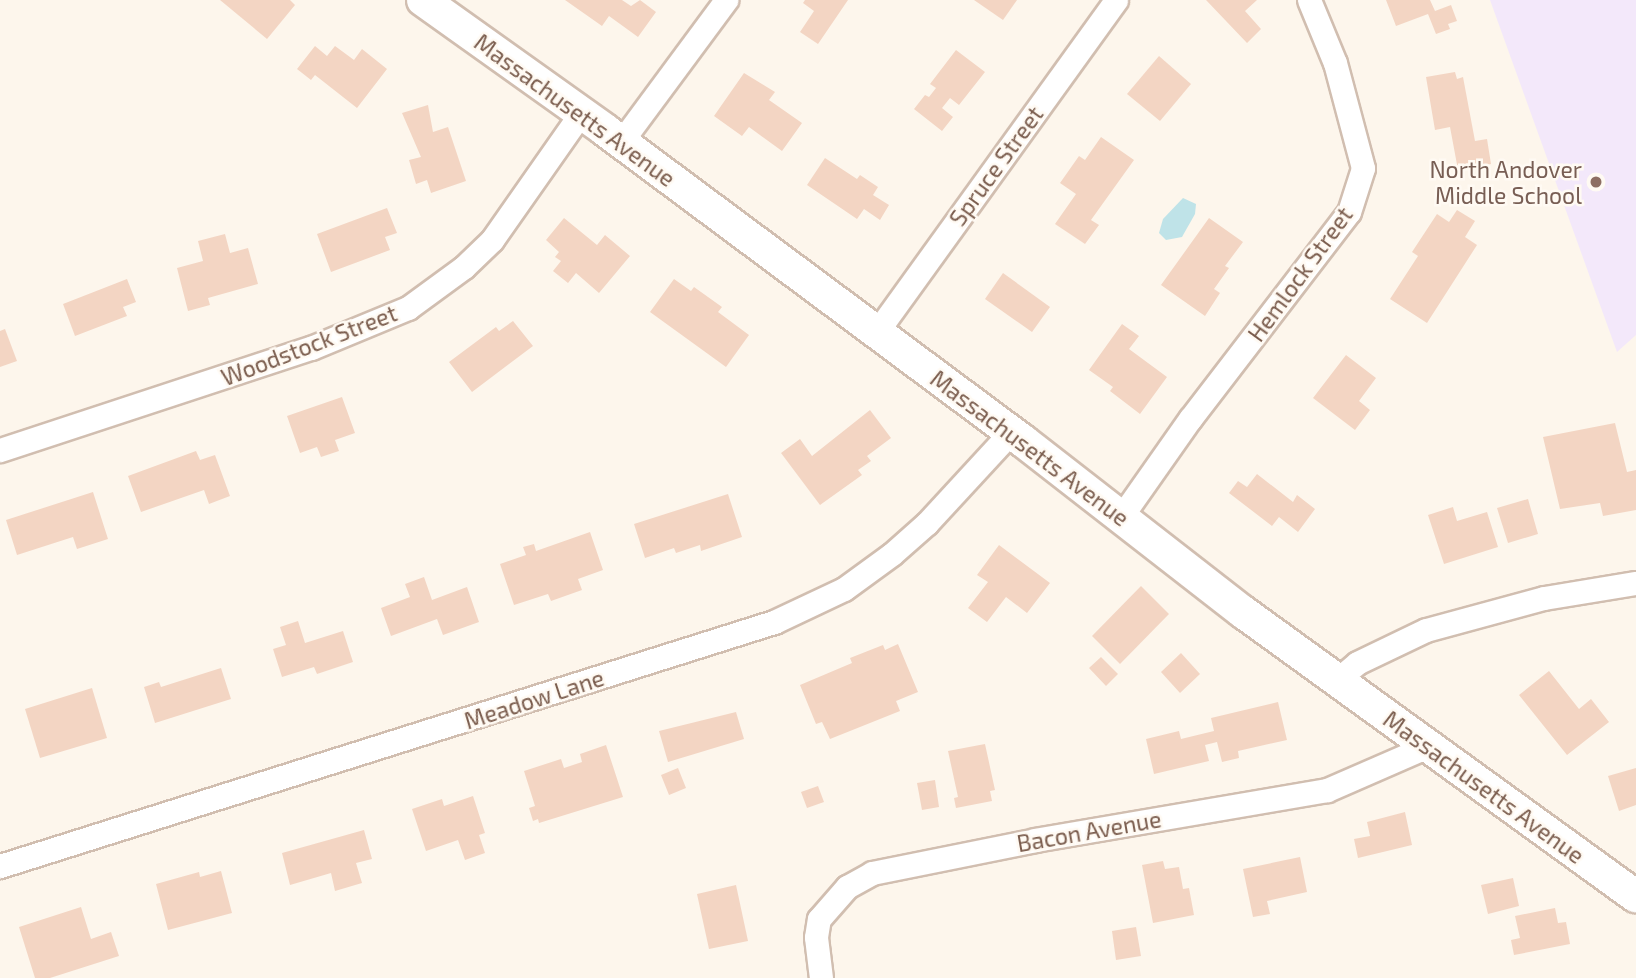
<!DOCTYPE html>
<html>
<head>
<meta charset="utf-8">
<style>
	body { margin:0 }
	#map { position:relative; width:1636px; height:978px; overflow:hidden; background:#fdf6ec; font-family:"Exo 2",sans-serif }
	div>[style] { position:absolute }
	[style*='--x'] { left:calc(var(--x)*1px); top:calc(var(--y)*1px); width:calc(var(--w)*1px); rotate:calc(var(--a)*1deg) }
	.education>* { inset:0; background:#f3e8fa }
	.water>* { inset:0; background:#bfe3e8 }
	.building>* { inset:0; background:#f3d5c3 }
	.roads { filter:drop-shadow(2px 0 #d1beb0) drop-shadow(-2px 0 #d1beb0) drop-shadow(0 2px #d1beb0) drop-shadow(0 -2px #d1beb0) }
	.minor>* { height:23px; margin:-11.5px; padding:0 11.5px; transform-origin:11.5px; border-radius:11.5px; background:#fff }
	.secondary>* { height:32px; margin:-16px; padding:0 16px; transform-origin:16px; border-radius:16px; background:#fff }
	.dots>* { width:19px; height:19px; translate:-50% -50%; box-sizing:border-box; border:4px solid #fffaf3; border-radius:50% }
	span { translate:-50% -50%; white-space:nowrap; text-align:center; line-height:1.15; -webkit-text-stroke:5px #fffaf3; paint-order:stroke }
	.street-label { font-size:23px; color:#7a5c4d }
	.education-label { font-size:23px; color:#785e54 }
	.right { translate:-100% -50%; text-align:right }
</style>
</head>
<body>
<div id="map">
	<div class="education">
		<div style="clip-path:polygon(1490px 0,1636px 0,1636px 335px,1617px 352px)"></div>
	</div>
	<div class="water">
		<div style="clip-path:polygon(1183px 198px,1196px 204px,1195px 214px,1182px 237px,1166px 240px,1159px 233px,1163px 219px)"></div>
	</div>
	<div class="building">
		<div style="clip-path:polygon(220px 0,290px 0,295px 5px,267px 39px)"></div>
		<div style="clip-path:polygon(565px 0,622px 0,631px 6px,640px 0,656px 12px,638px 37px,609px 16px,602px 26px)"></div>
		<div style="clip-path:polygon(805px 0,848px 0,818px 44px,800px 32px,814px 11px,803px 3px)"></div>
		<div style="clip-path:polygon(974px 0,1017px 0,1003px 20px)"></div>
		<div style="clip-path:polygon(1206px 0,1257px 0,1245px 11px,1261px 29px,1247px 43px)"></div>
		<div style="clip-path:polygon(1386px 0,1430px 0,1435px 11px,1451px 5px,1457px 21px,1448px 24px,1450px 29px,1436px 34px,1428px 14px,1396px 26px)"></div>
		<div style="clip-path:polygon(315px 46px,327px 56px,335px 46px,354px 60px,362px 49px,387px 69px,357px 108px,315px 75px,311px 80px,297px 69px)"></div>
		<div style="clip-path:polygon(956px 50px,985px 72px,959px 105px,950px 98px,942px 108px,953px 117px,942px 131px,914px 109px,925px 95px,929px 97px,936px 88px,930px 84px)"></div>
		<div style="clip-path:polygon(1159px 56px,1191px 84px,1160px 121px,1127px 94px)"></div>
		<div style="clip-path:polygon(1455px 72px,1457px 79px,1463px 77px,1475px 141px,1487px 139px,1491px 164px,1458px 170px,1450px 127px,1435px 130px,1426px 77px)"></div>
		<div style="clip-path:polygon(744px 73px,775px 92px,769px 100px,802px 123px,782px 151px,749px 127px,742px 136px,714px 116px)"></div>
		<div style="clip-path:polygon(428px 105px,433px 132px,448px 127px,466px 181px,431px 193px,427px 180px,416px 184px,409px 160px,421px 157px,402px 113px)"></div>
		<div style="clip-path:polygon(1101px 137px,1134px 160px,1091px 220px,1099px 225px,1085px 244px,1055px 224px,1076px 194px,1060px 183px,1079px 156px,1085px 160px)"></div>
		<div style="clip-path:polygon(825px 158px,857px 179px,860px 175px,878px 187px,873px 195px,889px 205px,880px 220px,864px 209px,857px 219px,807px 185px)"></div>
		<div style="clip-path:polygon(387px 208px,397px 233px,385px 237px,390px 250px,331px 272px,317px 234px)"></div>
		<div style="clip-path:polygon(1457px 210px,1475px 221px,1465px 237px,1477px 245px,1427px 323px,1390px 299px,1418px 256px,1412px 252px,1437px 214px,1449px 222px)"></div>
		<div style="clip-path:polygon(564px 218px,597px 245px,605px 235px,630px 256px,599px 293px,576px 273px,568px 283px,553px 271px,561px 261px,555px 257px,559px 252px,546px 240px)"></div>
		<div style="clip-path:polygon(1209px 218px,1243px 242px,1225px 266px,1229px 268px,1214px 289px,1220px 293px,1205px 316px,1161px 285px)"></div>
		<div style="clip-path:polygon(225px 234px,230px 253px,248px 248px,258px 284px,208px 298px,210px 305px,188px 311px,177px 268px,203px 261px,198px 241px)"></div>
		<div style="clip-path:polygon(1003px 273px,1050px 307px,1032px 332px,985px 299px)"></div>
		<div style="clip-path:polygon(127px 279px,136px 302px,123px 307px,127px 316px,75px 336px,63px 304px)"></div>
		<div style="clip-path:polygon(674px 279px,691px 291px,694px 287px,722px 307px,718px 312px,749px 335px,726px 367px,650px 312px)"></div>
		<div style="clip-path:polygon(513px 321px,533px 346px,472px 392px,449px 362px,496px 327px,499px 331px)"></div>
		<div style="clip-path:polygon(1122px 324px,1139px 336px,1129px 349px,1167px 377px,1140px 414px,1110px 391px,1113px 387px,1089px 370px)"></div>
		<div style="clip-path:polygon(5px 329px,17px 361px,0 367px,0 331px)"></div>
		<div style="clip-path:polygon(1346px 355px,1376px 378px,1359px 401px,1370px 410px,1355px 430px,1313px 398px)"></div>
		<div style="clip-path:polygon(342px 397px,355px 433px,335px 440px,339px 451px,321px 457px,317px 447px,300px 453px,287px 416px)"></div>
		<div style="clip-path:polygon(870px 410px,891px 438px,867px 456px,871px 461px,858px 470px,862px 475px,820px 505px,781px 453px,800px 439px,812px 456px)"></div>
		<div style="clip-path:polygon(1615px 423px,1627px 472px,1636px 470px,1636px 510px,1603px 516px,1600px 503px,1560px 509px,1543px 437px)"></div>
		<div style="clip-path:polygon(196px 451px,200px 460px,215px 455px,230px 496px,209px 504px,204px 490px,141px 512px,128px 476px)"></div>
		<div style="clip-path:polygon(1257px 474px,1293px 502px,1297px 495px,1315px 509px,1298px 532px,1279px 517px,1272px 526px,1229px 493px,1238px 481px,1247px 487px)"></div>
		<div style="clip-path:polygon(93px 492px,108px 539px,77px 549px,73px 537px,17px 555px,6px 520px)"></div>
		<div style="clip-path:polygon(728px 494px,742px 537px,701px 551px,700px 545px,676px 553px,674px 548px,645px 558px,634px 524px)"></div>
		<div style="clip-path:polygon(1528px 499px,1538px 534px,1508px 543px,1497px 508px)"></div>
		<div style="clip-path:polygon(1453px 507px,1457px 521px,1487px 512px,1498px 547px,1444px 564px,1428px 515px)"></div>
		<div style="clip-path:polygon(590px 532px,603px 570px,578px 579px,582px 590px,551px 601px,548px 594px,514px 605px,500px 564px,526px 555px,523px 547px,534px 544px,536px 551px)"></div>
		<div style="clip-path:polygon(999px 545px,1050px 583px,1027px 613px,1006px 597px,987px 622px,968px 608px,988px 582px,977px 575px)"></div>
		<div style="clip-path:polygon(424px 577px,432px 600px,467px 587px,479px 622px,443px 635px,437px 619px,391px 636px,381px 608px,410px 597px,405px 584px)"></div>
		<div style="clip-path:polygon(1141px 586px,1169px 614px,1120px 664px,1092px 636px)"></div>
		<div style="clip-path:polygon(298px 621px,305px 643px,343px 631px,353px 662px,317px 674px,314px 667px,282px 677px,273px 649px,286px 645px,280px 627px)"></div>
		<div style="clip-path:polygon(898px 644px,918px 692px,896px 701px,900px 711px,830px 739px,822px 722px,816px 724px,800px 685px,852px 663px,850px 658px,883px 645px,885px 650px)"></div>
		<div style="clip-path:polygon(1181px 653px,1200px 674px,1180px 693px,1161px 672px)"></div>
		<div style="clip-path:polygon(1101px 657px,1118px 674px,1106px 686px,1089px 668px)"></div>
		<div style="clip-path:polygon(221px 668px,231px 699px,155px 723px,144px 687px,159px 682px,161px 687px)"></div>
		<div style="clip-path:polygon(1549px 671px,1579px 709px,1591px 699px,1609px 722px,1567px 755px,1519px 695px)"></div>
		<div style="clip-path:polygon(92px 688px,107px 738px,40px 758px,25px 709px)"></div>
		<div style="clip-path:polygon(1278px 702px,1287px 740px,1238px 751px,1239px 758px,1222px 762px,1217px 742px,1205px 745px,1209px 761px,1154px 774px,1146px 739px,1179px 731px,1181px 739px,1214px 731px,1211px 718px)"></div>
		<div style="clip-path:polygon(736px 712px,744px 739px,668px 762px,659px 731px)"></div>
		<div style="clip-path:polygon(985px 744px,995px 790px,990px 791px,992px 801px,956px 808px,954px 798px,958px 797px,948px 751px)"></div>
		<div style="clip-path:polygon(606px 745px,623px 797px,539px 823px,538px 819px,533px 821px,529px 808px,535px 806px,524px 771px,561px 759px,564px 768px,582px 762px,580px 754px)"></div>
		<div style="clip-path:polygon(678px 768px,686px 788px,669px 795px,661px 775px)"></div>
		<div style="clip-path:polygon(1636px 768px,1636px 805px,1619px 811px,1608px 776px)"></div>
		<div style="clip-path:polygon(935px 780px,939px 807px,922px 810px,917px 783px)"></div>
		<div style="clip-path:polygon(818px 786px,824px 802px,807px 808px,801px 792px)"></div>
		<div style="clip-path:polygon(473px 796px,485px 833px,479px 835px,485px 853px,465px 860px,458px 840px,426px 851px,412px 809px,442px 799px,444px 806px)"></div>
		<div style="clip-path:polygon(1405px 812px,1412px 845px,1358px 858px,1354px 839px,1370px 836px,1367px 822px)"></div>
		<div style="clip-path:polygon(364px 830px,372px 859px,356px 863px,362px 883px,335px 891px,331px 873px,290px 885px,282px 853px)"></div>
		<div style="clip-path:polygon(1300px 857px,1307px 892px,1267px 901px,1270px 914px,1253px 917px,1243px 869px)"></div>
		<div style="clip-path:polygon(1163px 861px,1165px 869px,1179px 867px,1183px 889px,1189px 888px,1194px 915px,1153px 923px,1142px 865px)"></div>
		<div style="clip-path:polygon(221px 871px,232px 913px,168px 930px,156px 884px,199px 872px,200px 877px)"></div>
		<div style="clip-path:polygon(1513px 878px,1519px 906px,1488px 914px,1481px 885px)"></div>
		<div style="clip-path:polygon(736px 885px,748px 941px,709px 949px,697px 894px)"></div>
		<div style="clip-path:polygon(81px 907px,91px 939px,111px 932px,119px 956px,50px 978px,35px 978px,19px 927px)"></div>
		<div style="clip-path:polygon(1555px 908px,1558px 923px,1566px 922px,1570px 944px,1514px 955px,1511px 940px,1520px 938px,1515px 916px)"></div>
		<div style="clip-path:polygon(1136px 927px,1141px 956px,1116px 960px,1112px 931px)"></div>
	</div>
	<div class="roads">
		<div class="minor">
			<div style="--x:621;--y:142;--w:177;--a:-53.5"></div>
			<div style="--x:876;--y:333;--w:410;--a:-54.2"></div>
			<div style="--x:0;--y:450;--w:327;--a:-18.2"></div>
			<div style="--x:311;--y:348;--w:105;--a:-22.4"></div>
			<div style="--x:408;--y:308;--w:69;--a:-36.2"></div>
			<div style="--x:464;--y:267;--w:39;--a:-44"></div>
			<div style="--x:492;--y:240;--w:155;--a:-55"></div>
			<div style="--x:1121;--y:517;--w:120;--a:-54.9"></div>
			<div style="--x:1190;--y:419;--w:261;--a:-52.5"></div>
			<div style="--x:1349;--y:212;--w:46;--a:-72.3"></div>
			<div style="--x:1363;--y:168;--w:109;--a:-104.9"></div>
			<div style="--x:1335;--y:63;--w:68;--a:-112.4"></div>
			<div style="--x:1337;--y:680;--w:26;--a:-40"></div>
			<div style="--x:1357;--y:663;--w:76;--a:-25.6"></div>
			<div style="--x:1426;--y:630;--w:122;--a:-15.2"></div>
			<div style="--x:1544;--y:598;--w:93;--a:-9.3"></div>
			<div style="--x:0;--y:866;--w:812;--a:-17.5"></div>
			<div style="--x:774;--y:622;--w:77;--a:-25.2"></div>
			<div style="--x:844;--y:589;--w:59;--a:-36.1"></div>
			<div style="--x:892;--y:554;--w:47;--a:-41.5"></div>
			<div style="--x:927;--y:523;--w:124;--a:-47.3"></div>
			<div style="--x:821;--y:978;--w:41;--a:-97"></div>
			<div style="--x:816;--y:937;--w:18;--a:-81"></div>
			<div style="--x:819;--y:919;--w:43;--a:-48.8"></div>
			<div style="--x:847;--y:887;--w:29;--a:-29"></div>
			<div style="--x:872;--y:873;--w:166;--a:-11.4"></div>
			<div style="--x:1035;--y:840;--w:296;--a:-9.7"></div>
			<div style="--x:1327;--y:790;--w:110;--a:-23.5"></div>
		</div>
		<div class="secondary">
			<div style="--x:423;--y:0;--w:224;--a:35.5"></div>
			<div style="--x:605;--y:130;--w:521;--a:36.65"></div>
			<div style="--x:1023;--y:441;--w:279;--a:37.9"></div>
			<div style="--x:1243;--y:612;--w:485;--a:35.9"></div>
		</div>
	</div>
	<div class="dots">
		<div style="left:1596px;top:182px;background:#8d6e63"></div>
	</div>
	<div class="street-label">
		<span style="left:575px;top:110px;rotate:36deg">Massachusetts Avenue</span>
		<span style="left:996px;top:166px;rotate:-54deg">Spruce Street</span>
		<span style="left:1300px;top:274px;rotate:-54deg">Hemlock Street</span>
		<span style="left:309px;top:345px;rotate:-21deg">Woodstock Street</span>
		<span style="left:1030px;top:448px;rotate:37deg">Massachusetts Avenue</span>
		<span style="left:534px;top:699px;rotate:-18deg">Meadow Lane</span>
		<span style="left:1484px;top:787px;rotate:36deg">Massachusetts Avenue</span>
		<span style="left:1089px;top:831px;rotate:-10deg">Bacon Avenue</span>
	</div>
	<div class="education-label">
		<span class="right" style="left:1582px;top:182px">North Andover<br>Middle School</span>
	</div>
</div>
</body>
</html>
